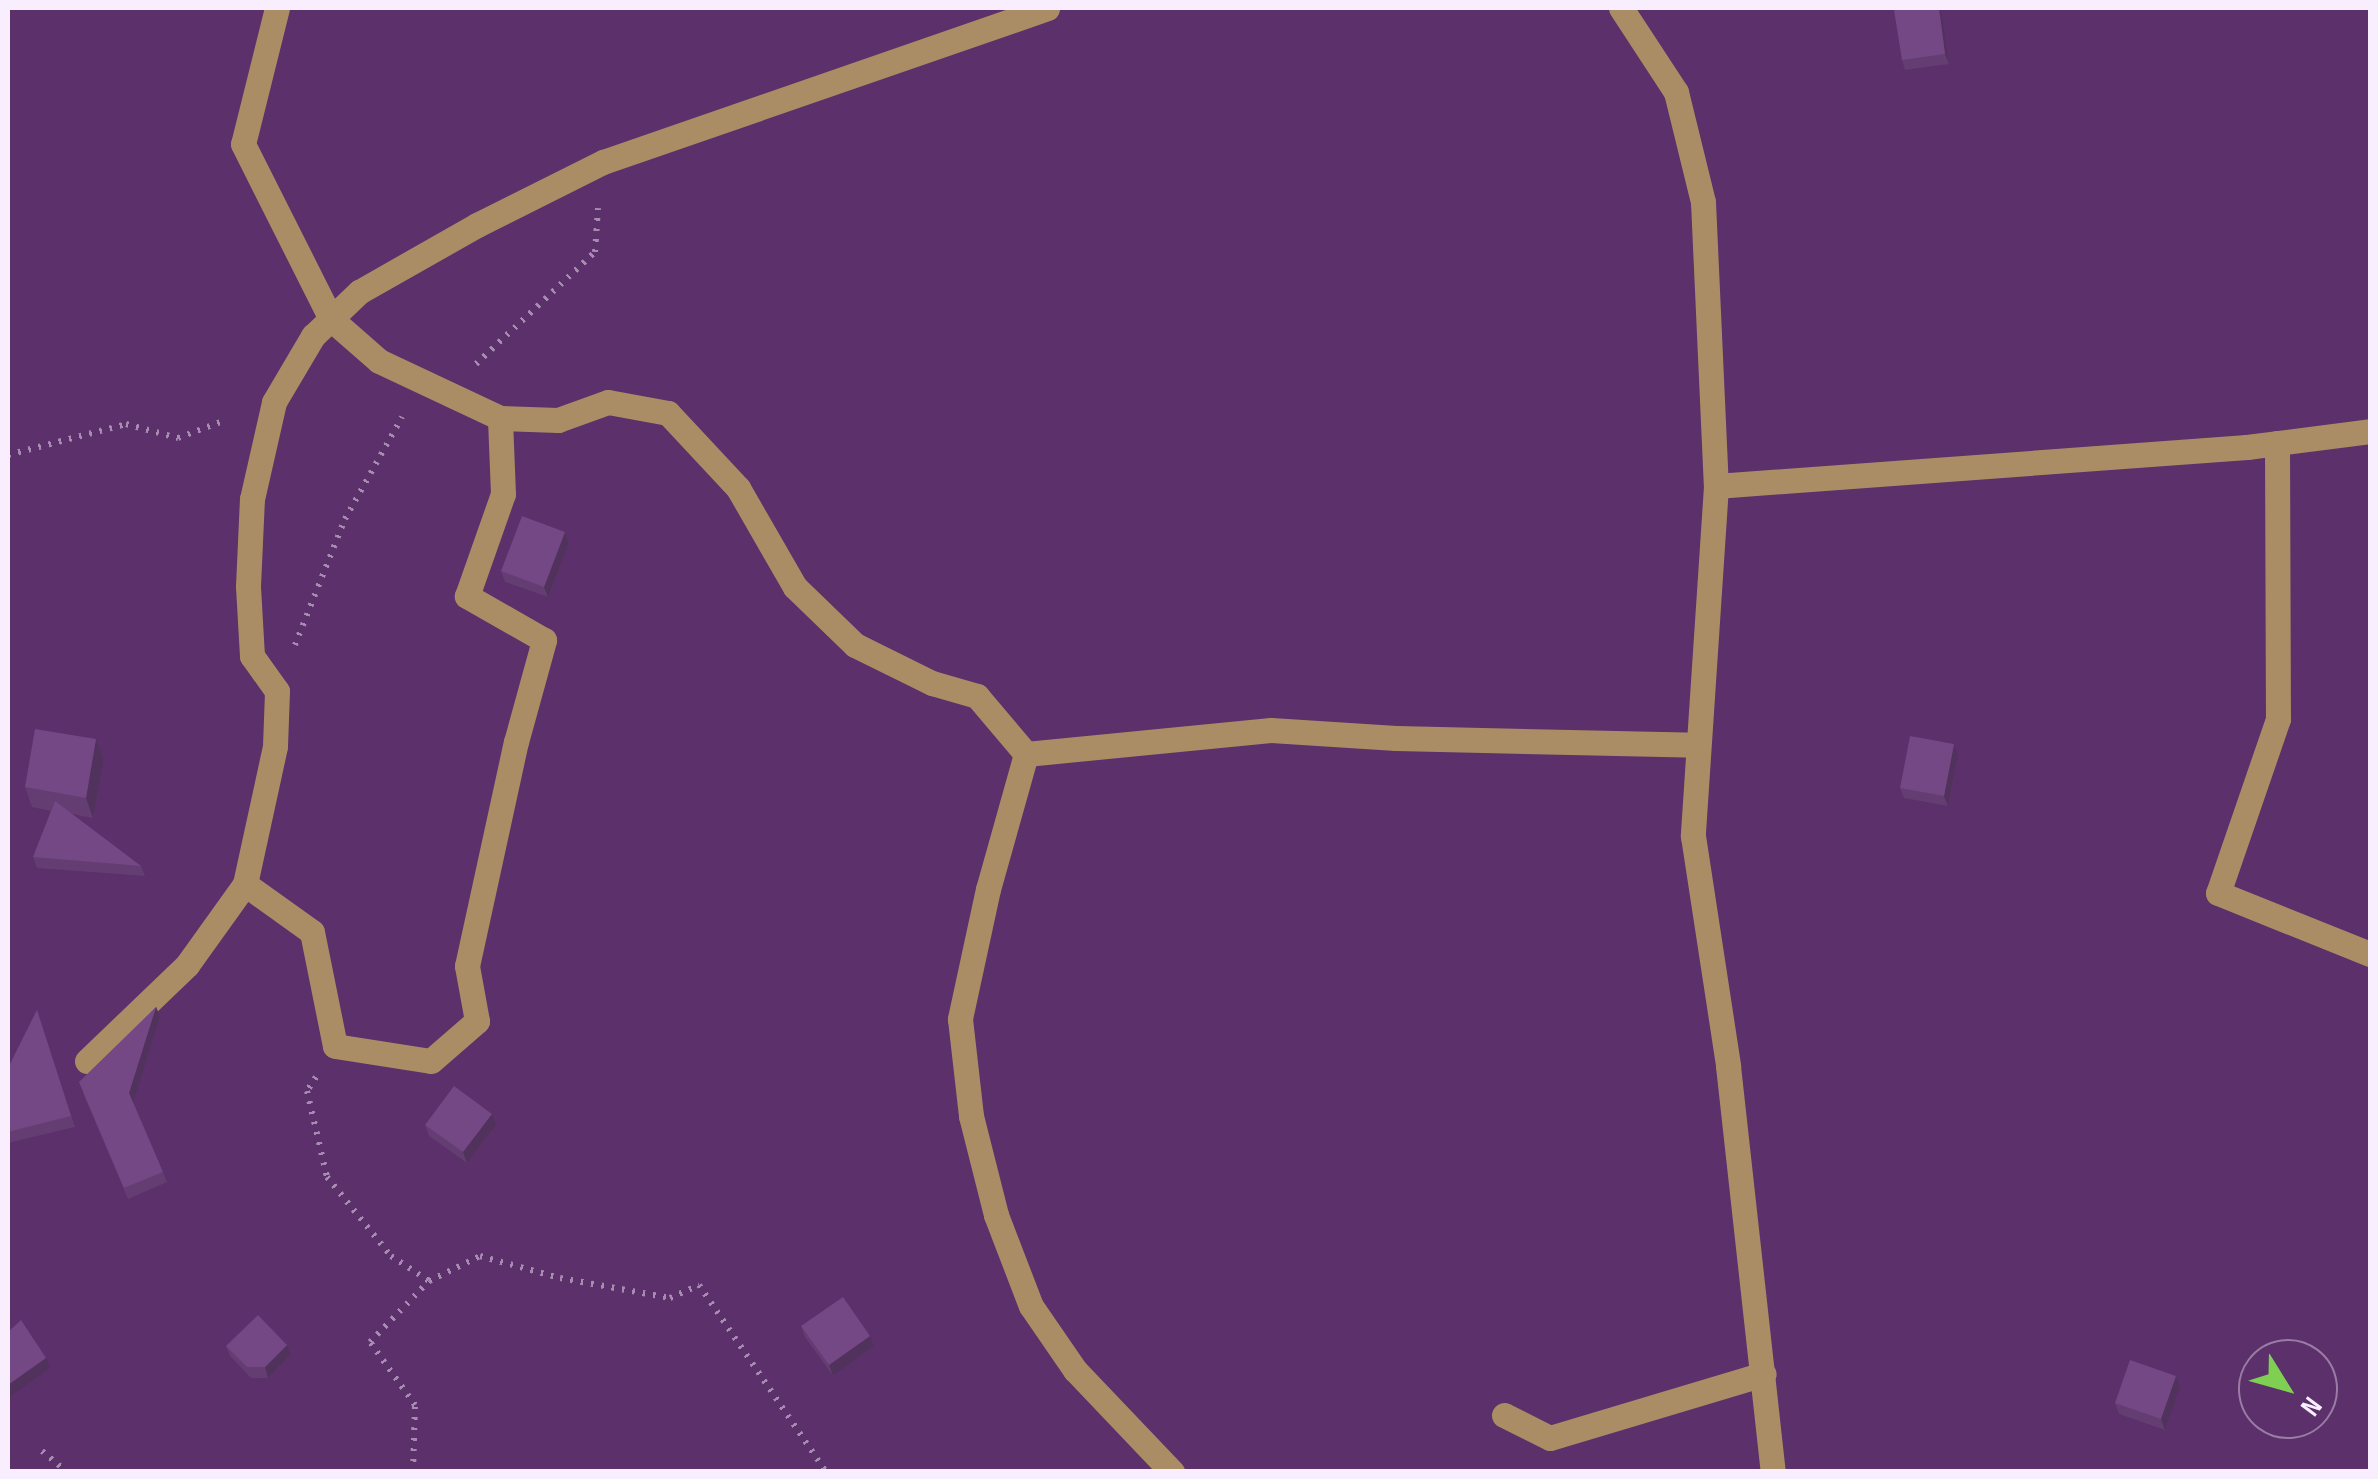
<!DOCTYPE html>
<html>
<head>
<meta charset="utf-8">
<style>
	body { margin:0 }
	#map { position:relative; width:2378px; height:1479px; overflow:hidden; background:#5b306b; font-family:"Sofia Sans Condensed",sans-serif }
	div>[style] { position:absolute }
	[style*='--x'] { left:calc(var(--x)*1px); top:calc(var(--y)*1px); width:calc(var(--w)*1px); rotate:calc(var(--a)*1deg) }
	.path>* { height:6px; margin-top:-3px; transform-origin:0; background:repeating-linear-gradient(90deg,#a78cb2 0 2.5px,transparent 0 10.5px) }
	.minor>* { height:25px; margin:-12.5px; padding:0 12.5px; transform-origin:12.5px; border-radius:12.5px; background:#aa8d64 }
	.wall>* { inset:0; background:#643d72 }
	.shaded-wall>* { inset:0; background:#51325d }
	.building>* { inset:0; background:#744785 }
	span { translate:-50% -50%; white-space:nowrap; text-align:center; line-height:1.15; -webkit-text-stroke:10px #5b306b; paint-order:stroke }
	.frame { position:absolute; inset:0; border:10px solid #f8eefd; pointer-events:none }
	.north { position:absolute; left:2238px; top:1339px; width:100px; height:100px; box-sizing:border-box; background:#5b306b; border:2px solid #9a7ca5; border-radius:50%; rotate:127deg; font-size:28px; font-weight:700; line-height:40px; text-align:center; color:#f8eefd }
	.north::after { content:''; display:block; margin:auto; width:35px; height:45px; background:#7fd052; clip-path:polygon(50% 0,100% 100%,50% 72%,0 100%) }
</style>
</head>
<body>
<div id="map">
	<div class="path">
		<div style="--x:476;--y:364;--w:163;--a:-43.3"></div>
		<div style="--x:595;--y:252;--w:44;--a:-86.1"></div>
		<div style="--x:8;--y:455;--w:122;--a:-14.7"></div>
		<div style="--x:126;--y:424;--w:54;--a:15.1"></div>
		<div style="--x:178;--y:438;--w:51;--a:-20.6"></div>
		<div style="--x:295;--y:645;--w:136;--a:-68.4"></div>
		<div style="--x:345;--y:519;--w:117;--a:-60.8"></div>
		<div style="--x:316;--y:1077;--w:17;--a:123"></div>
		<div style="--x:307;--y:1091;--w:88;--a:76.9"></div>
		<div style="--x:327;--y:1177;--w:102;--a:51"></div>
		<div style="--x:391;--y:1256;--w:45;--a:33.3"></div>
		<div style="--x:429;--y:1281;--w:57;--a:-26.1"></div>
		<div style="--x:480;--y:1256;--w:83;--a:15.4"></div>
		<div style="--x:560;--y:1278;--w:112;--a:10.3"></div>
		<div style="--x:670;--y:1298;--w:32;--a:-24"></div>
		<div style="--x:699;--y:1285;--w:226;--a:55.8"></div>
		<div style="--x:42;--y:1451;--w:33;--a:40"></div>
		<div style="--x:413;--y:1472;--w:67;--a:-88.3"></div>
		<div style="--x:415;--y:1405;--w:77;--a:-125.5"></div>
		<div style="--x:370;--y:1342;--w:85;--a:-46"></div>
	</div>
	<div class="minor">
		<div style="--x:277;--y:8;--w:140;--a:104"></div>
		<div style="--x:243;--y:144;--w:196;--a:63.3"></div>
		<div style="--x:331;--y:319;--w:64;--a:41.2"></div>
		<div style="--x:379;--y:361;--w:134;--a:25.2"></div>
		<div style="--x:500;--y:418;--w:58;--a:2"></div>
		<div style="--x:558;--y:420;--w:53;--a:-19.8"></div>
		<div style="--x:608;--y:402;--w:61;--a:10.4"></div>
		<div style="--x:668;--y:413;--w:103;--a:47"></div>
		<div style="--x:738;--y:488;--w:114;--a:60.1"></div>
		<div style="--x:795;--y:587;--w:83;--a:44"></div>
		<div style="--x:855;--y:645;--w:86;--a:26.3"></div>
		<div style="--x:932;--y:683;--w:47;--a:16.1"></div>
		<div style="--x:977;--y:696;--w:76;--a:49.8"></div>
		<div style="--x:1026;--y:754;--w:246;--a:-5.6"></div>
		<div style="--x:1271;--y:730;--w:125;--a:3.7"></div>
		<div style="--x:1396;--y:738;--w:301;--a:1.3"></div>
		<div style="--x:1621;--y:8;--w:100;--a:56.8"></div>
		<div style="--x:1676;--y:92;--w:113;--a:76.2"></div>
		<div style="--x:1703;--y:202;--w:284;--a:87.4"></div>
		<div style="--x:1716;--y:486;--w:351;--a:93.8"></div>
		<div style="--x:1693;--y:836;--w:233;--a:81.3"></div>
		<div style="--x:1728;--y:1066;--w:408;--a:83.7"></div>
		<div style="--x:2277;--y:443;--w:276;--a:89.8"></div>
		<div style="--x:2278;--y:719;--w:184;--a:109"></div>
		<div style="--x:2218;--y:893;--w:164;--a:21.9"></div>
		<div style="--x:1716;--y:486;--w:532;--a:-4.2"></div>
		<div style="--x:2247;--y:447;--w:124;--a:-7.4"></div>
		<div style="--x:1026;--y:754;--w:140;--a:105.7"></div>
		<div style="--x:988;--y:889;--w:133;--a:102.2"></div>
		<div style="--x:960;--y:1019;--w:98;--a:83.5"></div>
		<div style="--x:971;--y:1116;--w:102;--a:75.8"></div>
		<div style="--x:996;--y:1215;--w:97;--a:69"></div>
		<div style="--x:1031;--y:1306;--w:78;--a:55.5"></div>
		<div style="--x:1075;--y:1370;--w:141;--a:46.4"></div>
		<div style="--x:245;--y:884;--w:82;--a:35.6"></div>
		<div style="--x:312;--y:932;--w:116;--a:78.6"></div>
		<div style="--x:335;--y:1046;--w:97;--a:8.9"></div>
		<div style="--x:431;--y:1061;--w:61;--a:-41"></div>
		<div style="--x:477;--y:1021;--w:56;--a:-100.3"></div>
		<div style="--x:467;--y:966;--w:229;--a:-77.7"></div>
		<div style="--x:516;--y:742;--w:106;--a:-74.6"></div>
		<div style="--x:544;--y:640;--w:89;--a:-150.3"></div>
		<div style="--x:467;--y:596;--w:108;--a:-70.6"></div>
		<div style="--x:503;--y:494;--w:76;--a:-92.3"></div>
		<div style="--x:87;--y:1061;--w:139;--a:-43.8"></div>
		<div style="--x:187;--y:965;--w:100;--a:-54.4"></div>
		<div style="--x:245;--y:884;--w:141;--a:-77.7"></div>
		<div style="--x:275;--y:746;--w:55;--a:-87.9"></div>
		<div style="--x:277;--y:691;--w:43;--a:-125.5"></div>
		<div style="--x:252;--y:656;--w:70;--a:-93.3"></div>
		<div style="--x:248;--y:586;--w:87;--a:-87.4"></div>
		<div style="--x:252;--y:499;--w:99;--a:-77.2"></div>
		<div style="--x:274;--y:402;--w:77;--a:-59.4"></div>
		<div style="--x:313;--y:336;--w:64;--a:-43.7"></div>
		<div style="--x:359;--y:292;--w:136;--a:-29.6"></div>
		<div style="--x:477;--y:225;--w:141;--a:-26.6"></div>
		<div style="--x:603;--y:162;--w:470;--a:-19.1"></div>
		<div style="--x:1504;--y:1415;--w:51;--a:26.6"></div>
		<div style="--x:1550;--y:1438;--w:223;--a:-16.7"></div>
	</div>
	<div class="wall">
		<div style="clip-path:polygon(1942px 14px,1949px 64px,1905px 70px,1902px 60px)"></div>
		<div style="clip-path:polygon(565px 532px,569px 543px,548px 597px,505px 582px,501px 571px)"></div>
		<div style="clip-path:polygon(96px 739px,104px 760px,93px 818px,72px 814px,141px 866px,145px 876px,37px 868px,33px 857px,51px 811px,32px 807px,25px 787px)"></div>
		<div style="clip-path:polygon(1954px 744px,1958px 755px,1948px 806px,1904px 798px,1900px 788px)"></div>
		<div style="clip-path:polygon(156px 1007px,160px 1017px,133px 1102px,167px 1182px,128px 1199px,83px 1093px)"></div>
		<div style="clip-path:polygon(37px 1010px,75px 1127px,8px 1143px,8px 1068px)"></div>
		<div style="clip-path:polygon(425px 1125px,496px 1125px,467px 1163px,429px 1136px)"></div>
		<div style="clip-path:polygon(801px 1326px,870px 1336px,874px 1346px,833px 1376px,805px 1337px)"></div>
		<div style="clip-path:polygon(287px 1345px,291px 1355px,268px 1378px,251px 1378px,230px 1356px,226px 1346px)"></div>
		<div style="clip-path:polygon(2176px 1376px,2180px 1387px,2165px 1430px,2119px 1414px,2115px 1403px)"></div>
	</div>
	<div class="shaded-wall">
		<div style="clip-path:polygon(1939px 8px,1942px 14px,1949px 64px,1945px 54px)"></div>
		<div style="clip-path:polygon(565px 532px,569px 543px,548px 597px,544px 587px)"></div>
		<div style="clip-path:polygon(96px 739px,104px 760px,93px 818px,86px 798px)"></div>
		<div style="clip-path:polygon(1954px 744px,1958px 755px,1948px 806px,1944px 796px)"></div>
		<div style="clip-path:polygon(156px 1007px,160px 1017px,133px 1103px,129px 1093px)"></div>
		<div style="clip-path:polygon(492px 1114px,496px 1125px,467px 1163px,463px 1152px)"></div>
		<div style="clip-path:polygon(870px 1336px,874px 1346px,833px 1376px,829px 1365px)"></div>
		<div style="clip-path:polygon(287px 1345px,291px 1355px,268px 1378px,265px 1367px)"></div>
		<div style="clip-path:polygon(46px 1358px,50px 1368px,8px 1398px,8px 1385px)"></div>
		<div style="clip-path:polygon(2176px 1376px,2180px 1387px,2165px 1430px,2161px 1419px)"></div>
	</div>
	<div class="building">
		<div style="clip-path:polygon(1913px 8px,1939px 8px,1945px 54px,1902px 60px,1894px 10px)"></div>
		<div style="clip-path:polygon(522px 516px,565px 532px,544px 587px,501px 571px)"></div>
		<div style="clip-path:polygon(35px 729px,96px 739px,86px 798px,25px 787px)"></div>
		<div style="clip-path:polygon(1910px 736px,1954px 744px,1944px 796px,1900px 788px)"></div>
		<div style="clip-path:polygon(55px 801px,141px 866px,33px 857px)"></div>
		<div style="clip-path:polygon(156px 1007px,129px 1093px,163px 1172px,124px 1188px,79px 1082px)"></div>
		<div style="clip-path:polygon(37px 1010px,71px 1116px,8px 1132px,8px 1068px)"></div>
		<div style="clip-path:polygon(454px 1086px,492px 1114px,463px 1152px,425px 1125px)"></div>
		<div style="clip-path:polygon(843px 1297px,870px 1336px,829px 1365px,801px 1326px)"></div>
		<div style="clip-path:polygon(258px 1315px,287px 1345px,265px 1367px,247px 1367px,226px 1346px)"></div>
		<div style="clip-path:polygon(21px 1320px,46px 1358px,8px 1385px,8px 1332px)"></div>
		<div style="clip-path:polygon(2130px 1360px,2176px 1376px,2161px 1419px,2115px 1403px)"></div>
	</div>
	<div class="frame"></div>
	<div class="north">N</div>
</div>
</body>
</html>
